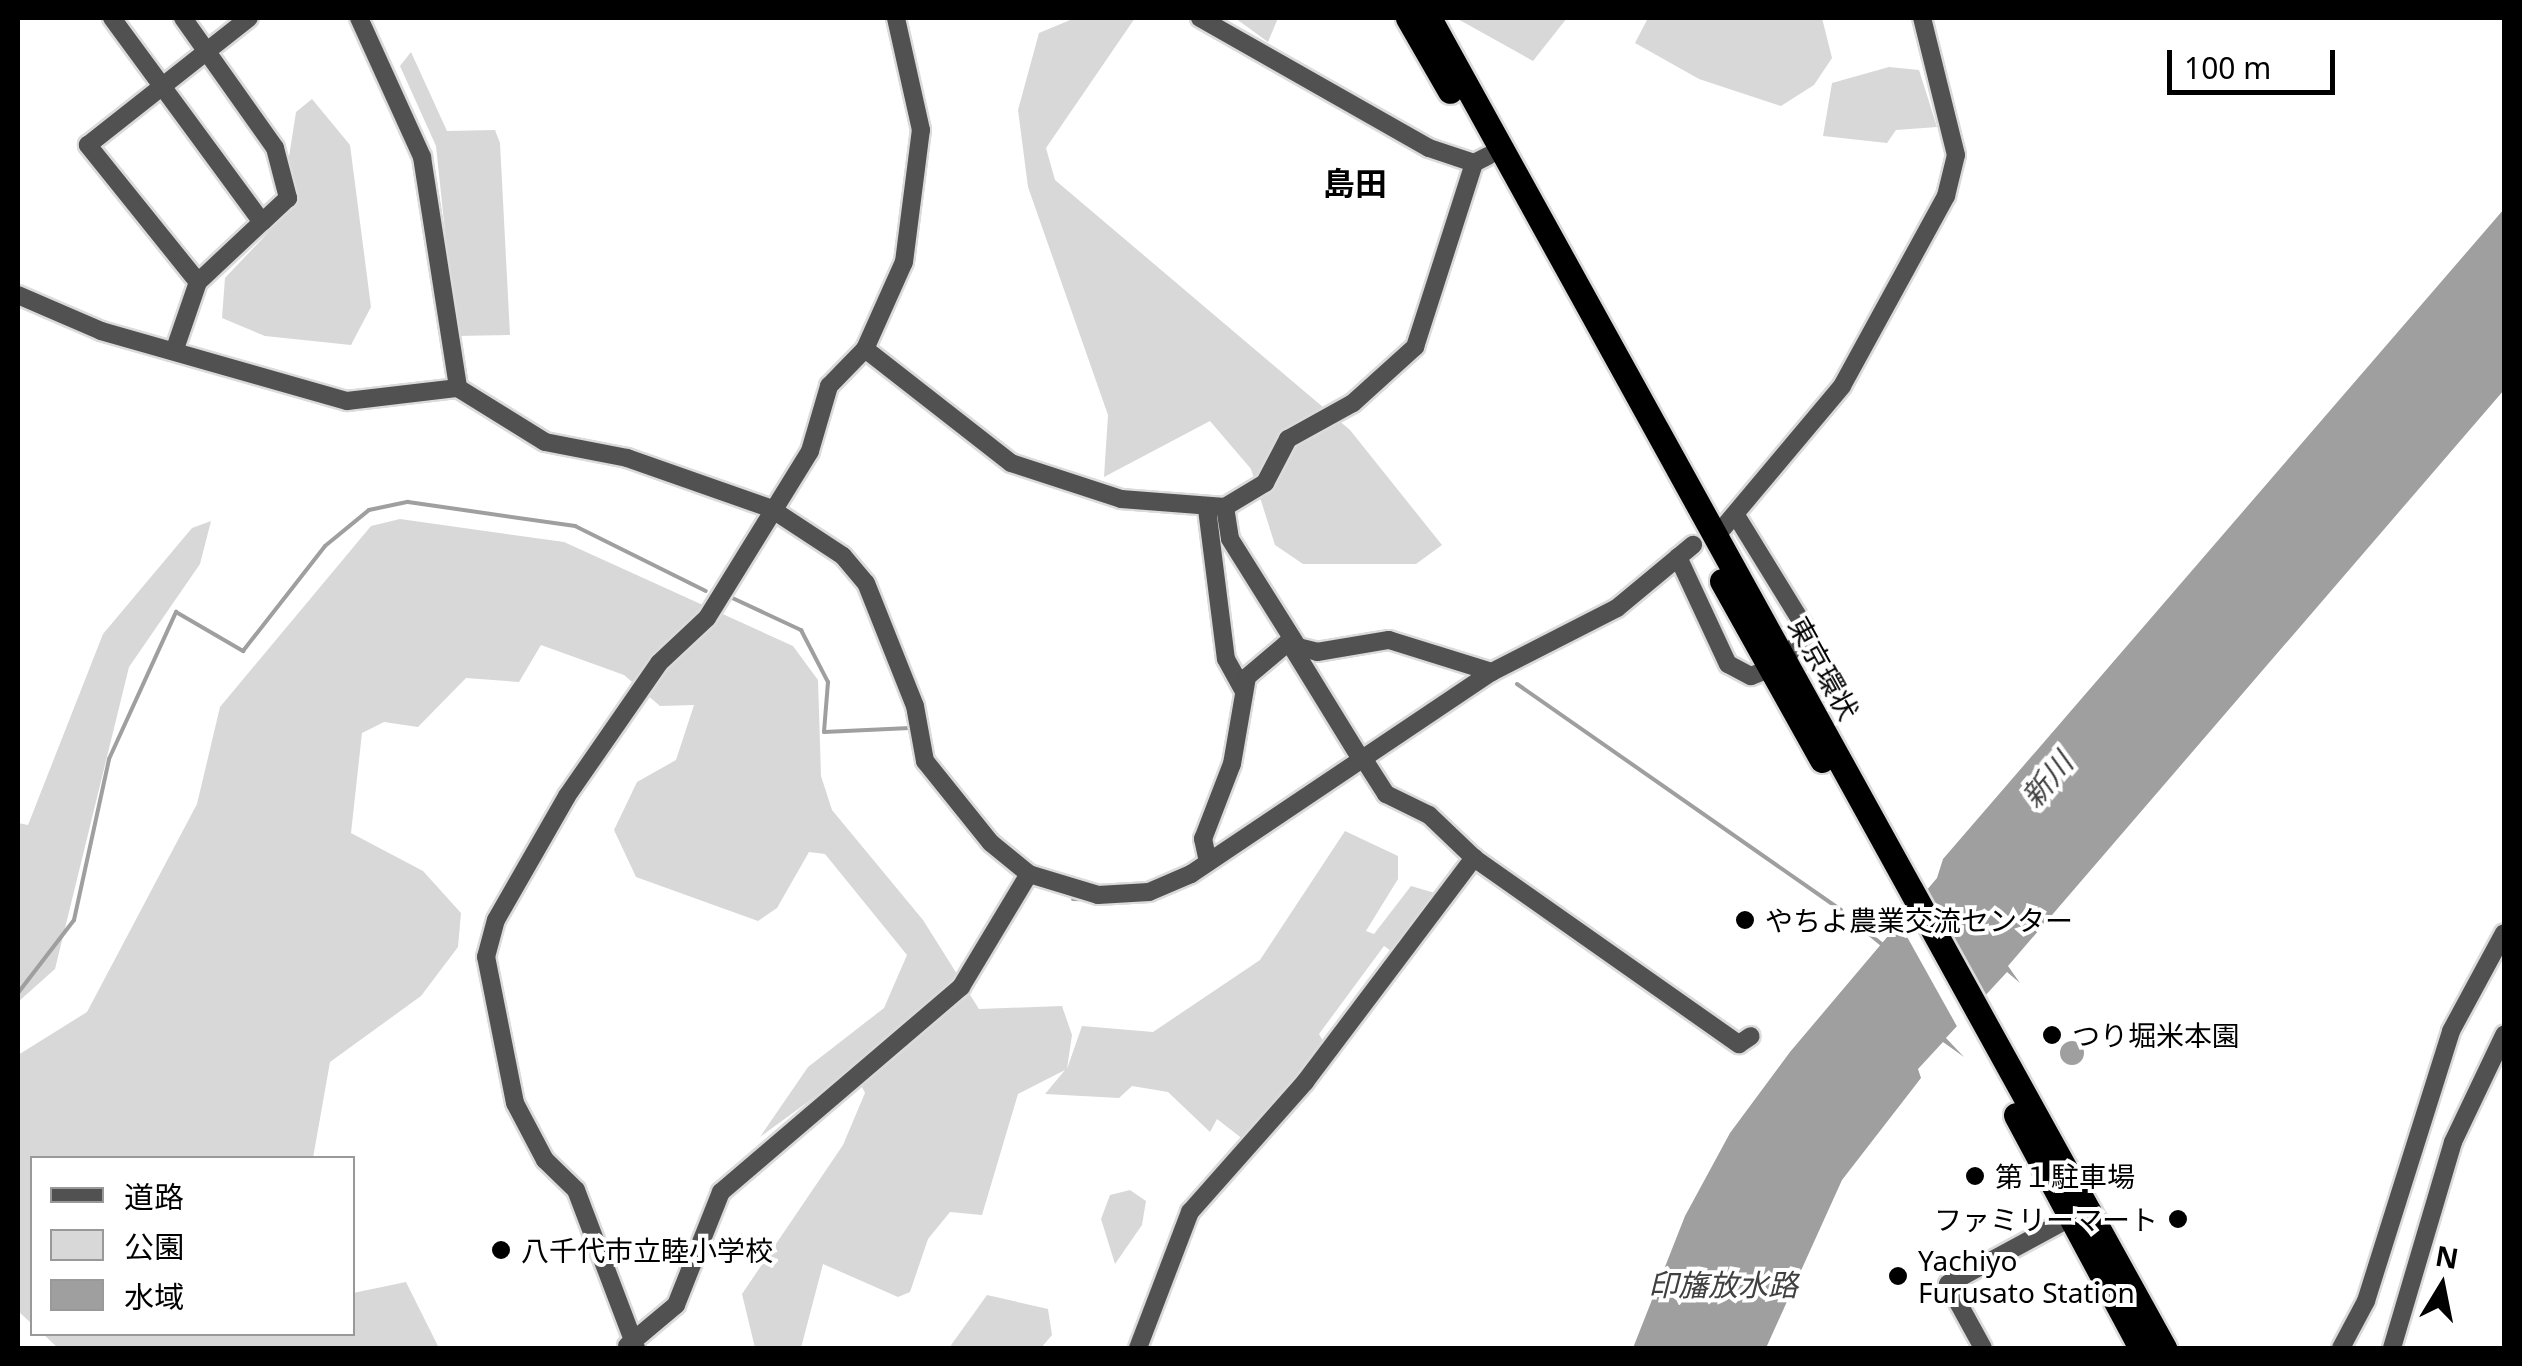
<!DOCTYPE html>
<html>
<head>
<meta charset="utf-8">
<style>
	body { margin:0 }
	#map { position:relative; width:2522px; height:1366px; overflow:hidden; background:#fff; font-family:"Noto Sans","Noto Sans JP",sans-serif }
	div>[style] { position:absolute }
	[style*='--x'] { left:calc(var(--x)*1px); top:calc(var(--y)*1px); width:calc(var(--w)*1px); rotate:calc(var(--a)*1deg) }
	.green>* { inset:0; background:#d8d8d8 }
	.water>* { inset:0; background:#9f9f9f }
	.round { border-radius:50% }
	.pier>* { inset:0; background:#fff }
	.stream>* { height:4px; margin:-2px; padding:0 2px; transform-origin:2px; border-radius:2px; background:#9f9f9f }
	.roads { filter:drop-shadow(2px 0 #dbdbdb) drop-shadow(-2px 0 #dbdbdb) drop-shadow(0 2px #dbdbdb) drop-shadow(0 -2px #dbdbdb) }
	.minor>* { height:18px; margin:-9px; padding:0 9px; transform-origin:9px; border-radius:9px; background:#515151 }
	.highway>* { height:25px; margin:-12.5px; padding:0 12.5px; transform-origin:12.5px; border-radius:12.5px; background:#000 }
	.dots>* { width:28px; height:28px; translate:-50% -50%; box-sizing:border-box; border:5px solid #fff; border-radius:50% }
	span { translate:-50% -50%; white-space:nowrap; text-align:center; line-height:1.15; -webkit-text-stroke:8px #fff; paint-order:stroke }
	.street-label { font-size:28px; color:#000 }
	.poi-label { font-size:28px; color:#000 }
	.left { translate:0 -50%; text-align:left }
	.right { translate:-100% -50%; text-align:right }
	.water-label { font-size:30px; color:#404040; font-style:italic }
	.quarter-label { font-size:32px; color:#000; font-weight:700 }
	.frame { position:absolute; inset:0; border:20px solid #000; pointer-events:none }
	.legend { position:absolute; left:30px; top:1156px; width:325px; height:180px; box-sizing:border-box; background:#fff; border:2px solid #999; margin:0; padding:12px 18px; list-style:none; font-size:30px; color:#000 }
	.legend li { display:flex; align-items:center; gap:20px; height:50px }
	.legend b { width:50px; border:2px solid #999 }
	.north { position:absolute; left:2392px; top:1236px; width:100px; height:100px; -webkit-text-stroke:8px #fff; paint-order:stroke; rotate:10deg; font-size:28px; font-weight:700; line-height:40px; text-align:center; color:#000 }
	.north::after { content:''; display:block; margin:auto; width:35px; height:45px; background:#000; clip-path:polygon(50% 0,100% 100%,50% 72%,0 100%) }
	.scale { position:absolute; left:2167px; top:50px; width:168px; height:45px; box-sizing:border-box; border:5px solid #000; border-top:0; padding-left:12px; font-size:30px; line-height:35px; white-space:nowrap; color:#000; -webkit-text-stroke:8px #fff; paint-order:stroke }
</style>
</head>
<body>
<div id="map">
	<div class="green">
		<div style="clip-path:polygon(1075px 18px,1135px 18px,1046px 148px,1055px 180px,1350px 430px,1442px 545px,1416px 564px,1303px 564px,1275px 545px,1251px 469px,1210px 421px,1104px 477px,1108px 415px,1028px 187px,1018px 110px,1039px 33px)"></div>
		<div style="clip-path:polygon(1235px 18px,1278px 18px,1268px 42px)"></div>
		<div style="clip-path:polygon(1456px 18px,1567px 18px,1533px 61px)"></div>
		<div style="clip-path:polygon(1648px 18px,1822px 18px,1832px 58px,1814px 85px,1781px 106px,1699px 79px,1635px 43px)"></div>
		<div style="clip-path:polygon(411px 52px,447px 131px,495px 130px,500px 143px,510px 335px,456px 336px,436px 146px,400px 66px)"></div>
		<div style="clip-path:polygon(1889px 67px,1919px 70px,1937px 127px,1896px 130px,1887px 143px,1823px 136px,1832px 83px)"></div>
		<div style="clip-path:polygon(312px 99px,350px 145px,371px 307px,351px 345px,265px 336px,222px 318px,225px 278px,279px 221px,296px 112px)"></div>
		<div style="clip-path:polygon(400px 519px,564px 542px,793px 646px,818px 680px,821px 776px,832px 810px,923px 920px,979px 1009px,1062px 1006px,1072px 1035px,1067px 1069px,1082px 1026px,1153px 1032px,1260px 960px,1345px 831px,1398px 856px,1398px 879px,1366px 931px,1374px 934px,1411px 886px,1435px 893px,1391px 951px,1384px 946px,1319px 1034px,1325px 1045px,1244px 1140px,1217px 1119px,1210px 1132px,1168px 1092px,1132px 1086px,1119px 1098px,1045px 1094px,1065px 1070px,1018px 1094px,982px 1215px,950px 1212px,928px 1239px,910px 1292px,898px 1297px,823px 1264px,801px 1348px,755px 1348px,742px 1294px,843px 1145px,865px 1093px,853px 1069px,760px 1137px,808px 1067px,884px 1008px,907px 955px,825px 854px,809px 852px,777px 908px,758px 921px,636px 877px,614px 830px,637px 782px,676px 760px,694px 705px,660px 706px,624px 675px,541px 645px,519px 682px,466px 678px,418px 727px,384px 722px,362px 733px,351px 833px,423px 871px,461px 913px,458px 947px,421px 996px,330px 1062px,313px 1158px,32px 1158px,32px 1324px,18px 1311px,18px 1055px,87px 1012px,197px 804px,220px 707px,371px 526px)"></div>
		<div style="clip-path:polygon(211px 521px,200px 564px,129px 667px,55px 969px,18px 1002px,18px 823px,28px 825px,103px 634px,192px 528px)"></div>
		<div style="clip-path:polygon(1130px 1190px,1146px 1201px,1142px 1225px,1115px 1264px,1101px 1219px,1110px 1195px)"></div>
		<div style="clip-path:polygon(406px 1282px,439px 1348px,58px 1348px,43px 1334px,352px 1334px,353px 1293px)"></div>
		<div style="clip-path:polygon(987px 1295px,1048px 1309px,1052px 1335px,1041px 1348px,949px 1348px)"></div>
	</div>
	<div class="water">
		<div style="clip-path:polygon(2504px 209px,2504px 390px,2008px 966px,2020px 983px,2007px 972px,1946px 1038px,1964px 1057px,1943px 1042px,1918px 1069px,1921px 1078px,1842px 1180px,1766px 1348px,1633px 1348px,1685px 1216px,1730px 1133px,1790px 1052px,1937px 878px,1943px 859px)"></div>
		<div class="round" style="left:2060px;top:1041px;width:24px;height:24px"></div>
	</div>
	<div class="pier">
		<div style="clip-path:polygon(1922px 887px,1985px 1000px,1959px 1030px,1896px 917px)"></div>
	</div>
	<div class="stream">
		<div style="--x:728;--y:596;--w:81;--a:25"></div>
		<div style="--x:801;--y:630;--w:59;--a:62.6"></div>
		<div style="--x:828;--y:682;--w:50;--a:94.6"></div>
		<div style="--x:824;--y:732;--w:86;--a:-2.7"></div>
		<div style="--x:1517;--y:684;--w:395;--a:34.9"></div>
		<div style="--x:984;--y:849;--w:41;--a:38"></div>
		<div style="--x:1156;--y:898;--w:45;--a:-23.7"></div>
		<div style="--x:1073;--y:899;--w:74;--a:1.5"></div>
		<div style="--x:1868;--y:933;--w:21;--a:39"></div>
		<div style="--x:18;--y:993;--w:92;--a:-52.5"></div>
		<div style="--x:74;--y:920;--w:165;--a:-77.7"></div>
		<div style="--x:109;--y:759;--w:162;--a:-65.5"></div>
		<div style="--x:176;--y:612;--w:78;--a:30.2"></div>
		<div style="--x:243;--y:651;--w:133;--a:-52"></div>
		<div style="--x:325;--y:546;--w:57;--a:-39.3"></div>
		<div style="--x:369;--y:510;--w:40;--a:-12"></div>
		<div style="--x:408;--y:502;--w:169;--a:8.2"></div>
		<div style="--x:575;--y:526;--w:146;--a:26.4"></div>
	</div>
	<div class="roads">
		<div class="minor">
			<div style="--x:112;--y:18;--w:253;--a:53.7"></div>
			<div style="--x:262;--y:222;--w:88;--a:136.8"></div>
			<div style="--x:198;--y:282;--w:68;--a:109"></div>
			<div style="--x:183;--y:18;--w:159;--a:54.7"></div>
			<div style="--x:275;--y:148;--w:52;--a:75.4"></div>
			<div style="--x:288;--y:198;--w:35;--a:137"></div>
			<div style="--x:359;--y:18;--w:153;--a:65.6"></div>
			<div style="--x:422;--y:157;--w:234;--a:81.1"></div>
			<div style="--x:1200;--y:18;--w:263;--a:29.6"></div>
			<div style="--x:1429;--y:148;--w:47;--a:18.4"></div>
			<div style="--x:1474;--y:163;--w:16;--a:-27"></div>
			<div style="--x:198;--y:282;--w:176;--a:-128.8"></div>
			<div style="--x:88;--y:145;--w:205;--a:-38.3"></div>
			<div style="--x:18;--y:295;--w:90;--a:23.4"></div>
			<div style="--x:101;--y:331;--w:256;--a:15.9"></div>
			<div style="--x:347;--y:401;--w:112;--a:-6.7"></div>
			<div style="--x:458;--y:388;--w:102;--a:31.8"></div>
			<div style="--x:545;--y:442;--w:84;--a:11"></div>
			<div style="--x:627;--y:458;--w:151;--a:19.3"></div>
			<div style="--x:770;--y:508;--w:87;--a:33.3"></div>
			<div style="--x:843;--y:556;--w:35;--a:50"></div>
			<div style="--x:866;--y:583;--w:132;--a:68.3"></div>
			<div style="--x:915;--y:706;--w:56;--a:79.7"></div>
			<div style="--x:925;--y:761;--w:105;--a:51.2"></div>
			<div style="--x:991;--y:843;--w:49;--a:39.2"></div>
			<div style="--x:1029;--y:874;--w:72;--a:16.9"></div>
			<div style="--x:1098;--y:895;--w:51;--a:-3.4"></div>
			<div style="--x:1149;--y:892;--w:46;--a:-23.2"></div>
			<div style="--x:1191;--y:874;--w:362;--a:-33.9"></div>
			<div style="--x:1492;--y:672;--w:140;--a:-27.1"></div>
			<div style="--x:1617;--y:608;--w:99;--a:-39.7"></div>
			<div style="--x:865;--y:349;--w:185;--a:38"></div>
			<div style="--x:1011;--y:463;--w:116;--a:18.1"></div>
			<div style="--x:1121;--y:499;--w:104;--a:4.4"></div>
			<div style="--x:1225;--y:507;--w:47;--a:-31"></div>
			<div style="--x:1265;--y:483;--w:50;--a:-62.4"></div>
			<div style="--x:1288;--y:439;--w:74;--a:-29"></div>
			<div style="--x:1353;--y:403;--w:84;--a:-42.1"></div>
			<div style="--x:1415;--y:347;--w:193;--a:-72.2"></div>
			<div style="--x:1225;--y:507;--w:32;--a:81"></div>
			<div style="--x:1230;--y:539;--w:130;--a:57.9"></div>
			<div style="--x:1207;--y:509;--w:151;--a:82.8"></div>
			<div style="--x:1226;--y:659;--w:35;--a:61"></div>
			<div style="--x:1737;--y:517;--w:134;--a:58.4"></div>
			<div style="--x:1807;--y:631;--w:34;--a:128"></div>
			<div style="--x:1723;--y:528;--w:185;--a:-50"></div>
			<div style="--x:1842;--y:386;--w:217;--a:-61.3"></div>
			<div style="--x:1946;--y:196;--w:42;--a:-76.3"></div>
			<div style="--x:1956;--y:155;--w:141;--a:-103.9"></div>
			<div style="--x:1678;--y:557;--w:118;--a:65"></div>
			<div style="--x:1728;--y:664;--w:26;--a:28"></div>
			<div style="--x:1751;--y:676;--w:19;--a:-21"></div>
			<div style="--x:1292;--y:647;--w:132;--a:58.4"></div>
			<div style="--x:1363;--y:758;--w:43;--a:57.4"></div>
			<div style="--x:1386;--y:794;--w:48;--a:26"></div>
			<div style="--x:1429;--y:815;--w:62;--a:43.7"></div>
			<div style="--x:1474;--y:858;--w:324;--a:35.1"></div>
			<div style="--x:1739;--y:1044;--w:14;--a:-34"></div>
			<div style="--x:1208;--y:862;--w:24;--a:-102"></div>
			<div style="--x:1203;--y:839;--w:80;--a:-68.9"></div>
			<div style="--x:1232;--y:764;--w:88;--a:-80.2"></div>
			<div style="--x:1247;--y:677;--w:51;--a:-40.2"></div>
			<div style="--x:1286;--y:644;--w:32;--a:14"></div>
			<div style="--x:1317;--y:652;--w:73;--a:-9.5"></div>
			<div style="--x:1389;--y:640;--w:108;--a:17.3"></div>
			<div style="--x:627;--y:1346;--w:64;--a:-39.9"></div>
			<div style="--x:676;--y:1305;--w:122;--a:-68.3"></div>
			<div style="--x:721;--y:1192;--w:316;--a:-40.5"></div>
			<div style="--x:961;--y:987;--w:132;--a:-59"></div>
			<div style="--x:636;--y:1348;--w:169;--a:-110.8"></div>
			<div style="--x:576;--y:1190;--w:43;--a:-135.9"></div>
			<div style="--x:545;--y:1160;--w:64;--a:-117.8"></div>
			<div style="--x:515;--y:1103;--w:149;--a:-101.2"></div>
			<div style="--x:486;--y:957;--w:38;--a:-75"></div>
			<div style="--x:496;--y:920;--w:143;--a:-60.2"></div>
			<div style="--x:567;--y:796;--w:162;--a:-55.3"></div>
			<div style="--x:659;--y:663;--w:66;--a:-43.2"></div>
			<div style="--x:707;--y:618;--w:196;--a:-58.3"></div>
			<div style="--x:810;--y:451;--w:68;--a:-73.7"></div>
			<div style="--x:829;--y:386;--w:52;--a:-45.8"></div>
			<div style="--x:865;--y:349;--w:95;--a:-65.9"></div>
			<div style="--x:904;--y:262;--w:133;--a:-82.7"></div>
			<div style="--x:921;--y:130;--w:115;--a:-102.6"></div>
			<div style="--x:1138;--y:1348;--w:146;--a:-69.1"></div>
			<div style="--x:1190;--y:1212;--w:174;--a:-48.5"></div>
			<div style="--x:1305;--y:1082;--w:281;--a:-53"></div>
			<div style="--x:1983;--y:1348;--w:73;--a:-118.7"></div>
			<div style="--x:1948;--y:1284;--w:151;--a:-28.4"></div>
			<div style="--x:2341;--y:1348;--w:53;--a:-62"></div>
			<div style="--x:2366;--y:1301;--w:283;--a:-72.5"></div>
			<div style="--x:2451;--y:1031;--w:111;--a:-61.6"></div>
			<div style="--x:2392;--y:1348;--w:215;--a:-73.5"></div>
			<div style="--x:2453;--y:1142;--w:119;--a:-64.5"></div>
		</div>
		<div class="highway">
			<div style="--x:1408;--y:18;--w:84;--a:60.1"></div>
			<div style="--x:1429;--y:18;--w:1520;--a:61.07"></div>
			<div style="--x:1722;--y:581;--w:205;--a:60.8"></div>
			<div style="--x:2016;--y:1115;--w:264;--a:61.8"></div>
		</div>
	</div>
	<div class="dots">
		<div style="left:1745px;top:920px;background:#000"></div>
		<div style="left:2052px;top:1035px;background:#000"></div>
		<div style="left:1975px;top:1176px;background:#000"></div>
		<div style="left:2178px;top:1219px;background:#000"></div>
		<div style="left:501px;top:1250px;background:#000"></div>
		<div style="left:1898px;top:1276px;background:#000"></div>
	</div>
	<div class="street-label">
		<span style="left:1824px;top:668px;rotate:61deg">東京環状</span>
	</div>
	<div class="poi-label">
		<span class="left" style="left:1765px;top:920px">やちよ農業交流センター</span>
		<span class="left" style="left:2072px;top:1035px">つり堀米本園</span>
		<span class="left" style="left:1995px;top:1176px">第１駐車場</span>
		<span class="right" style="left:2158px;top:1219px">ファミリーマート</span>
		<span class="left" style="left:521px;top:1250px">八千代市立睦小学校</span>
		<span class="left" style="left:1918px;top:1276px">Yachiyo<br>Furusato Station</span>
	</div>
	<div class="water-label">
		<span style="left:2047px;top:780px;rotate:-50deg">新川</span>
		<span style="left:1723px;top:1285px">印旛放水路</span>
	</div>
	<div class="quarter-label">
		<span style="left:1355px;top:183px">島田</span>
	</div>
	<div class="frame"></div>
	<ul class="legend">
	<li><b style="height:12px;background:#515151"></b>道路</li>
	<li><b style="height:28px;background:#d8d8d8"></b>公園</li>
	<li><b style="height:28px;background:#9f9f9f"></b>水域</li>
	</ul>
	<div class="north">N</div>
	<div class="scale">100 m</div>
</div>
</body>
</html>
